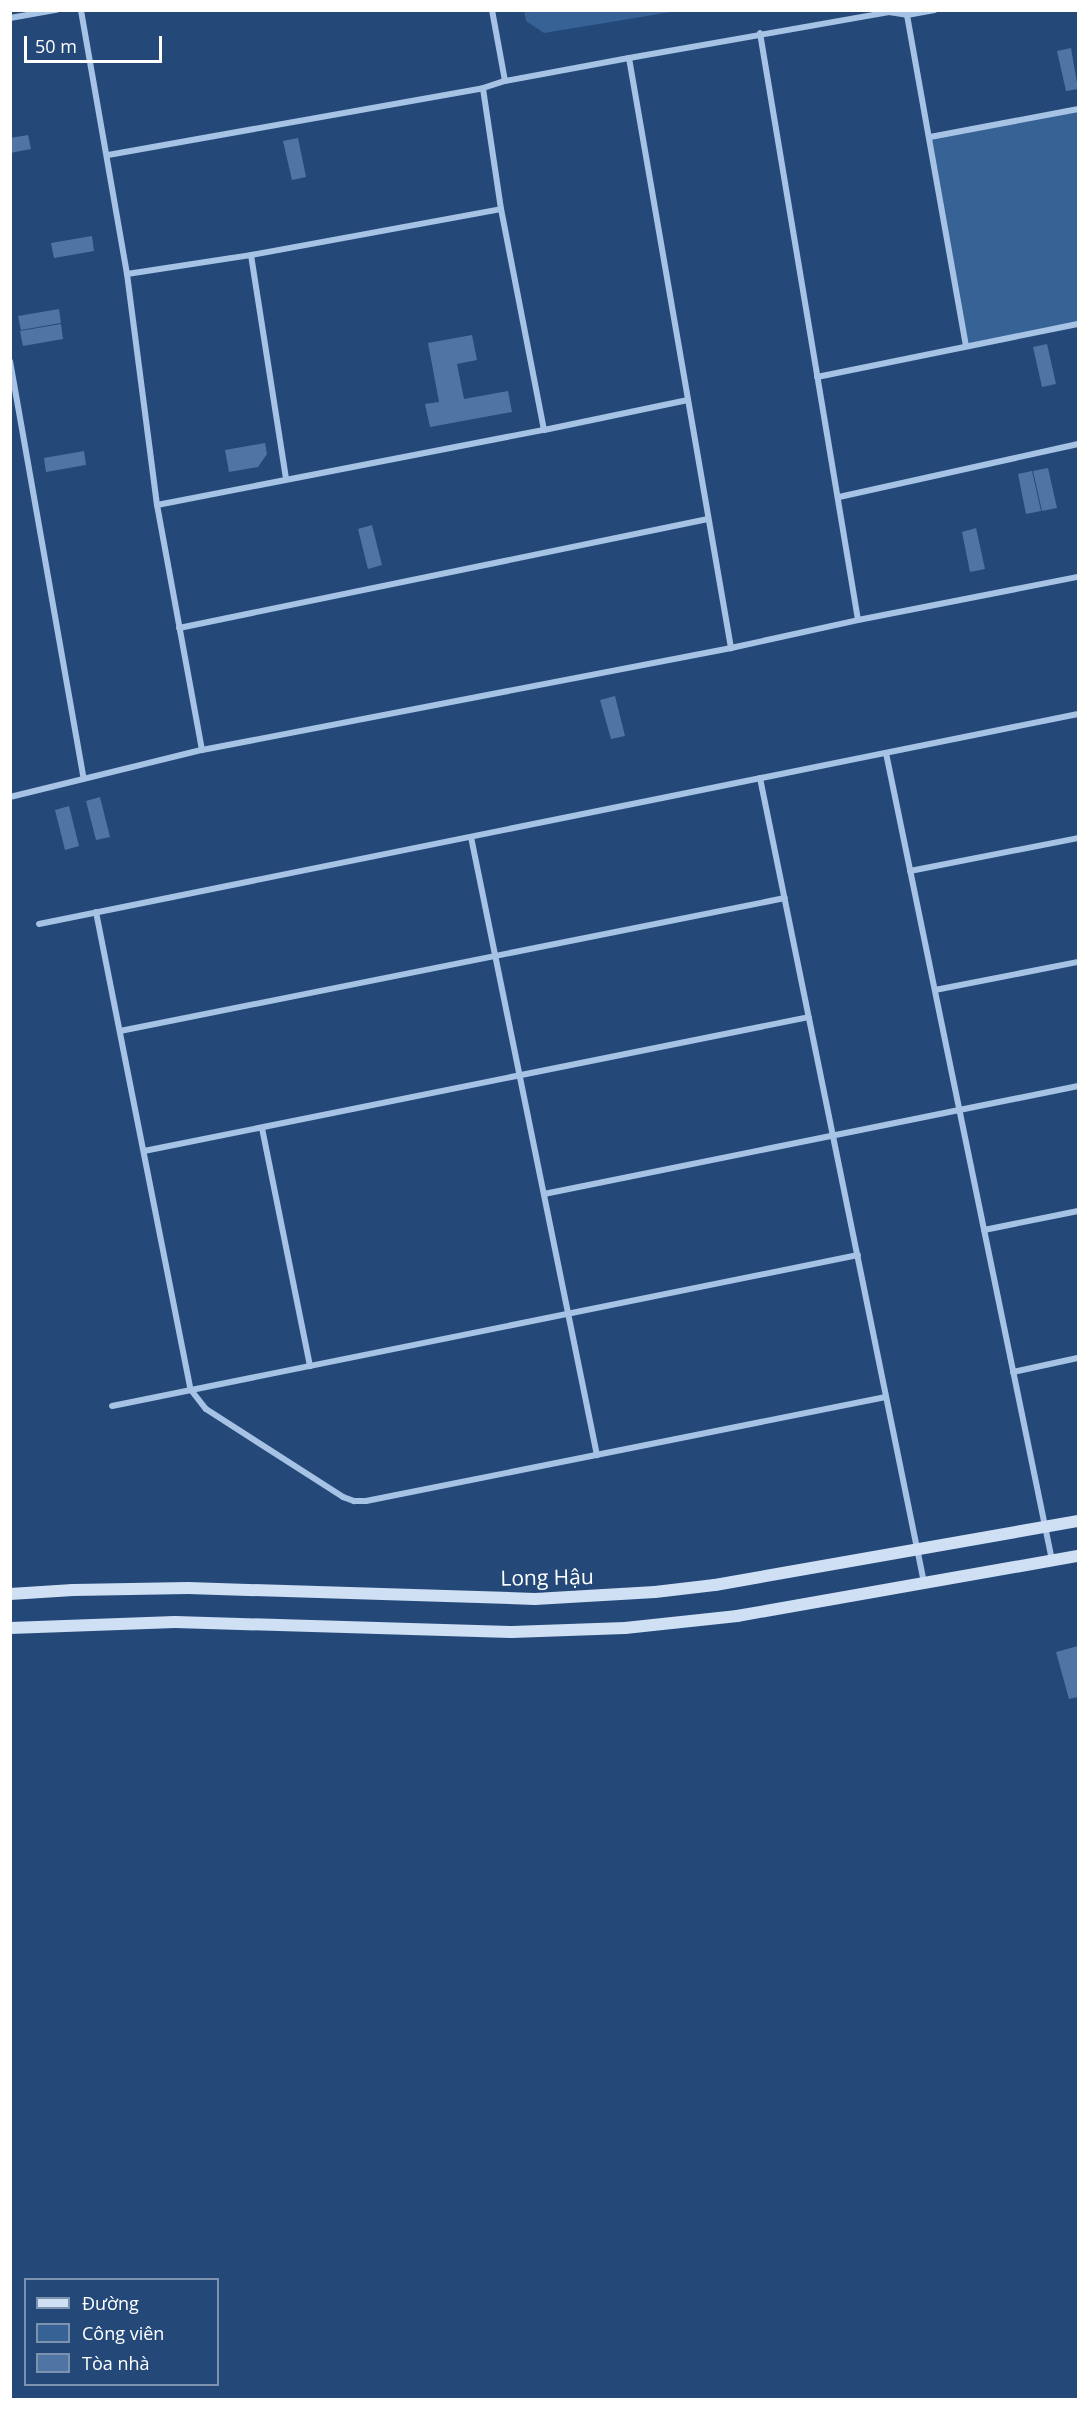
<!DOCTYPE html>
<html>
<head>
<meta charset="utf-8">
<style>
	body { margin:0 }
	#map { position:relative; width:1089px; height:2410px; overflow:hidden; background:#244979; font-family:"Open Sans",sans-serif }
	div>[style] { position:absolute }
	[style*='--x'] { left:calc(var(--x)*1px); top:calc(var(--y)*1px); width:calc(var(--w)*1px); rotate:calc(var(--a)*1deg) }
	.green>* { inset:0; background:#376296 }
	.building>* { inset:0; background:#5075a5 }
	.minor>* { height:6px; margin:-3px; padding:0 3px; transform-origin:3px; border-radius:3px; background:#a6c2e4 }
	.secondary>* { height:12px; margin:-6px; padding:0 6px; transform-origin:6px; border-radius:6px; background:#cfdff4 }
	span { translate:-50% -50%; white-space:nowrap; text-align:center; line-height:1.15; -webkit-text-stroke:4.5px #244979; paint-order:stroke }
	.street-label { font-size:21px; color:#fff }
	.frame { position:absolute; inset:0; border:12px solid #fff; pointer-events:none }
	.legend { position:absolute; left:24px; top:2278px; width:195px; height:108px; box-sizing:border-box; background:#244979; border:2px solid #7c92af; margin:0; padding:8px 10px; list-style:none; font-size:18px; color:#fff }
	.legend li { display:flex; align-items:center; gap:12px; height:30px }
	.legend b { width:30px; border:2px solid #7c92af }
	.scale { position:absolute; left:24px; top:36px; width:138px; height:27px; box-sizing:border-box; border:3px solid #fff; border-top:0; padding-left:8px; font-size:18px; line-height:21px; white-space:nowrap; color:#fff; -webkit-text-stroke:4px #244979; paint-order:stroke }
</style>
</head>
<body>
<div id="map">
	<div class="green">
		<div style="clip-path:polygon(524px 11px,524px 10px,677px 11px,544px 33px,526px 21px)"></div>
		<div style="clip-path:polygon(1078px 109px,1078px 324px,966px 345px,930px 137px)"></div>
	</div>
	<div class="building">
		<div style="clip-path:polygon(1071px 48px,1078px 89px,1066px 91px,1057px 51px)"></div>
		<div style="clip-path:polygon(28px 135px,31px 149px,10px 153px,10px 138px)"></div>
		<div style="clip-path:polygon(298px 138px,306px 177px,292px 180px,283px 141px)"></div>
		<div style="clip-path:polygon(92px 236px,94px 251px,54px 258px,51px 243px)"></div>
		<div style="clip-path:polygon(59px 309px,61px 323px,21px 330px,18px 316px)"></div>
		<div style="clip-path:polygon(61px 324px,63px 339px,23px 346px,20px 331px)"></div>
		<div style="clip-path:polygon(472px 335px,477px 360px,457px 364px,464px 399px,508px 391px,512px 412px,430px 427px,425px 404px,439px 402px,428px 343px)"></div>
		<div style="clip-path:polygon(1047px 344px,1056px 384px,1042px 387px,1033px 347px)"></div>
		<div style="clip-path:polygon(265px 443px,267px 454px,258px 467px,229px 472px,225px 450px)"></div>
		<div style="clip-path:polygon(84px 451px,86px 465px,46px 472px,44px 458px)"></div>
		<div style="clip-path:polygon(1048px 468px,1057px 508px,1042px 511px,1033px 471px)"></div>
		<div style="clip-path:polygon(1032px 471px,1041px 511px,1026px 514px,1018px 474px)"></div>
		<div style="clip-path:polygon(372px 525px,382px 565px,368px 569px,358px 529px)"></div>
		<div style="clip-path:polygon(976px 528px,985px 569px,970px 572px,962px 532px)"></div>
		<div style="clip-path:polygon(615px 696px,625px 736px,611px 739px,600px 700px)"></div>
		<div style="clip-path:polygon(100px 797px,110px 837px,96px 840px,86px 801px)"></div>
		<div style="clip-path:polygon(69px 806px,79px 846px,65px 850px,55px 810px)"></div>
		<div style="clip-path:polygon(1078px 1646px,1078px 1697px,1069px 1699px,1056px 1652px)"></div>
	</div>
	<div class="minor">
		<div style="--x:492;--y:10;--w:72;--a:79.6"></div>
		<div style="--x:907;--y:15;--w:335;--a:79.9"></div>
		<div style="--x:10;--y:18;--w:47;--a:-9.9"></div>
		<div style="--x:760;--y:33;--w:595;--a:80.52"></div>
		<div style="--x:629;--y:58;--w:264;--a:-10"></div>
		<div style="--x:889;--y:12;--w:18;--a:9"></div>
		<div style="--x:907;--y:15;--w:28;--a:-10"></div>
		<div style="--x:930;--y:137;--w:151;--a:-10.7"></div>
		<div style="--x:108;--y:155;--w:381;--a:-10.1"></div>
		<div style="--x:483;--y:88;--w:23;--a:-18"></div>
		<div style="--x:505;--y:81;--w:126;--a:-10.5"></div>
		<div style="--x:629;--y:58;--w:599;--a:80.19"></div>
		<div style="--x:251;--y:255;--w:227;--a:81.1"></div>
		<div style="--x:127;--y:274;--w:125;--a:-8.7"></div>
		<div style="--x:251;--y:255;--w:254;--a:-10.4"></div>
		<div style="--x:10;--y:361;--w:424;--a:80"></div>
		<div style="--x:817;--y:377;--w:266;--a:-11.5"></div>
		<div style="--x:544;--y:430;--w:147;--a:-11.8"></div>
		<div style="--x:839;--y:497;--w:245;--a:-12.5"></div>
		<div style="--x:157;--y:505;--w:394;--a:-11"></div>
		<div style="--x:544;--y:430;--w:225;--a:-101"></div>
		<div style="--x:501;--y:209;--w:122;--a:-98.5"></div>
		<div style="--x:179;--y:628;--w:540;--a:-11.64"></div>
		<div style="--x:202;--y:750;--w:539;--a:-10.91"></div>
		<div style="--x:731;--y:648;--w:130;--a:-12.4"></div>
		<div style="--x:858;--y:620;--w:224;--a:-11.1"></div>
		<div style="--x:886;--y:753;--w:824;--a:78.38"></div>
		<div style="--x:760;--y:778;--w:822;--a:78.48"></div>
		<div style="--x:10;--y:797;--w:198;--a:-13.8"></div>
		<div style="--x:202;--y:750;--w:249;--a:-100.4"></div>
		<div style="--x:157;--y:505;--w:233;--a:-97.4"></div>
		<div style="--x:127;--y:274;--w:268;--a:-99.9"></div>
		<div style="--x:471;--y:837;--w:631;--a:78.48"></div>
		<div style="--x:910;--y:871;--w:171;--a:-11.1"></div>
		<div style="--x:96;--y:912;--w:487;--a:78.8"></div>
		<div style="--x:191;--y:1390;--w:24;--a:52"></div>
		<div style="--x:206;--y:1409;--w:163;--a:32.7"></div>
		<div style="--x:343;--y:1497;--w:12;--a:20"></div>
		<div style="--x:354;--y:1501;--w:12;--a:0"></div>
		<div style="--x:366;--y:1501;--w:530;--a:-11.31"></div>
		<div style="--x:39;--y:924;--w:1060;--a:-11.43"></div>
		<div style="--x:935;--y:990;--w:146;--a:-11.1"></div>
		<div style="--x:120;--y:1031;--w:678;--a:-11.31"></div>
		<div style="--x:262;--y:1128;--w:243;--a:78.6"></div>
		<div style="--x:144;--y:1151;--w:678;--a:-11.39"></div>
		<div style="--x:544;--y:1194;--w:545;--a:-11.43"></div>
		<div style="--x:984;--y:1230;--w:96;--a:-11.4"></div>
		<div style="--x:1013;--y:1372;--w:66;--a:-12.2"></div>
		<div style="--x:112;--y:1406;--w:761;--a:-11.44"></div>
	</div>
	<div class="secondary">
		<div style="--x:10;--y:1594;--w:63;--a:-3.6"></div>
		<div style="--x:73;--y:1590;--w:115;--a:-1"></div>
		<div style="--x:188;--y:1588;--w:347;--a:1.8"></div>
		<div style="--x:535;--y:1599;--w:120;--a:-3.3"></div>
		<div style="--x:655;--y:1592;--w:60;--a:-6.7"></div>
		<div style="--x:715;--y:1585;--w:369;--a:-10"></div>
		<div style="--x:10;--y:1628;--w:165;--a:-2.1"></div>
		<div style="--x:175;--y:1622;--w:337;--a:1.7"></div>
		<div style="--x:512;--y:1632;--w:113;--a:-2"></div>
		<div style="--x:625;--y:1628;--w:113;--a:-6.1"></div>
		<div style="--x:737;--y:1616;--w:346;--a:-10"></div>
	</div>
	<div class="street-label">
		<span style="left:547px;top:1577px;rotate:-1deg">Long Hậu</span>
	</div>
	<div class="frame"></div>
	<ul class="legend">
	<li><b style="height:8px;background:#cfdff4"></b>Đường</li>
	<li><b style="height:16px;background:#376296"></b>Công viên</li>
	<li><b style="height:16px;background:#5075a5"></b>Tòa nhà</li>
	</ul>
	<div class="scale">50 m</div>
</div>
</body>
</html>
